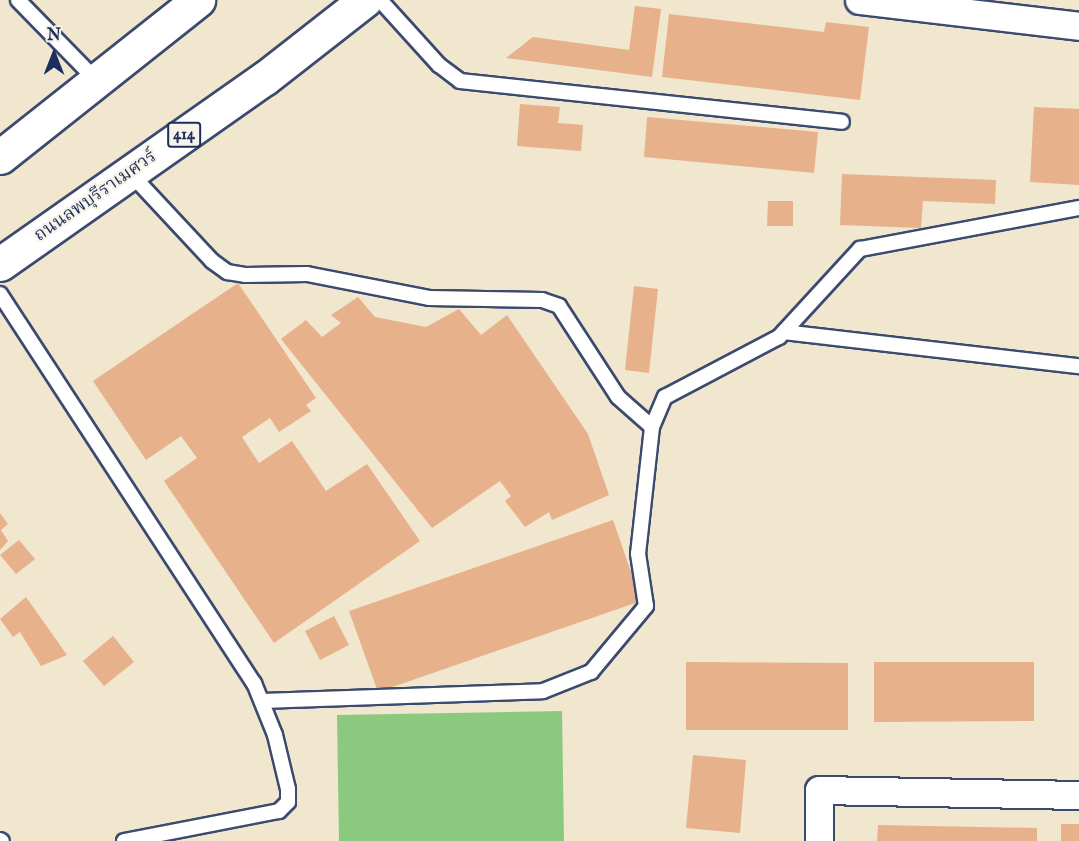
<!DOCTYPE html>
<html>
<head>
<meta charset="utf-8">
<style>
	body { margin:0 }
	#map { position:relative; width:1079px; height:841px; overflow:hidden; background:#f1e6ce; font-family:"IM FELL English","Noto Serif Thai",serif }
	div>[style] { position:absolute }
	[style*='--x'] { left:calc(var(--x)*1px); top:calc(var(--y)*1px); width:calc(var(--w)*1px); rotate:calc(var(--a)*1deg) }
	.green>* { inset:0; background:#8cc980 }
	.building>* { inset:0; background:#e7b18c }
	.roads { filter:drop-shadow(2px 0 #3b4a6f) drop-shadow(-2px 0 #3b4a6f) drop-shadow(0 2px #3b4a6f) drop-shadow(0 -2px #3b4a6f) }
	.lane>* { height:14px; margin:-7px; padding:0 7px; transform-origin:7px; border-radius:7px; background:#fff }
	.street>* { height:27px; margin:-13.5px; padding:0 13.5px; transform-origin:13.5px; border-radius:13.5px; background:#fff }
	.primary>* { height:33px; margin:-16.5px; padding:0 16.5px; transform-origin:16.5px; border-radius:16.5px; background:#fff }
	span { translate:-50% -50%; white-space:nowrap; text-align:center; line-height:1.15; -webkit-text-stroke:4.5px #f7f3e8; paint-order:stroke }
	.shield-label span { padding:2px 4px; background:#f7f3e8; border:2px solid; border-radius:4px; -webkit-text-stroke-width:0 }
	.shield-label { font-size:16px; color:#1b2f5e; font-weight:700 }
	.street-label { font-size:18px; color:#1b2f5e }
	.north { position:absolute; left:24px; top:24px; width:60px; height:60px; -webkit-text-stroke:4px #f7f3e8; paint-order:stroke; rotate:0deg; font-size:16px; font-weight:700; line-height:24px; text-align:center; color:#1b2f5e }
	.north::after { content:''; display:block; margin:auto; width:21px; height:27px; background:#1b2f5e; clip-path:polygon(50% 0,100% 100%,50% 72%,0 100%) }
</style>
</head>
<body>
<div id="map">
	<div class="green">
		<div style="clip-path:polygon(562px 711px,564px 841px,339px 841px,337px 715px)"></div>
	</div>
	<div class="building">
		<div style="clip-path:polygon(635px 6px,661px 9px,652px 77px,506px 58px,533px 37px,629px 50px)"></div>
		<div style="clip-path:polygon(669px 14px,824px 32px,826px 22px,869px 27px,860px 100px,662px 77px)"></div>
		<div style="clip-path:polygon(520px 104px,560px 107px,558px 123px,583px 125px,581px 151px,517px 146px)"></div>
		<div style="clip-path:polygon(1034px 107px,1079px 109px,1079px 185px,1030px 182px)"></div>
		<div style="clip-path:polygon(647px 117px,818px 132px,814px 173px,644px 157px)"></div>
		<div style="clip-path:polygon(842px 174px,996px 180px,995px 204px,923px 201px,921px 228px,840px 225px)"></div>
		<div style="clip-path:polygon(768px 201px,793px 201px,793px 226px,767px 226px)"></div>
		<div style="clip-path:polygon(238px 283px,316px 398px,306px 405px,311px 411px,279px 432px,270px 418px,242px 437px,259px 463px,292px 441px,326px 491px,367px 464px,420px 541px,274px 643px,164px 481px,197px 458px,181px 436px,146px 460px,93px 381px)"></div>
		<div style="clip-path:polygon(634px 286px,658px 289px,649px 373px,625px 370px)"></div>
		<div style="clip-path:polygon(358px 297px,375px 317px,426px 327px,459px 309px,481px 335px,507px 315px,588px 434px,609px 495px,552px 520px,549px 512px,525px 527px,505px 501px,511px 496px,500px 481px,432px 528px,281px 339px,306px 320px,322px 337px,341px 323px,331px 315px)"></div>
		<div style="clip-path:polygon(0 513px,8px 524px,1px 530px,8px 541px,0 550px)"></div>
		<div style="clip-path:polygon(613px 520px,641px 601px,378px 692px,349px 611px)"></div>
		<div style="clip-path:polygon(19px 540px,35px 559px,16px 574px,0 555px)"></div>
		<div style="clip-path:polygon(26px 597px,67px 655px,41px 666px,20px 632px,13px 637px,0 619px)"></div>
		<div style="clip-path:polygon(334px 616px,349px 645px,320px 660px,305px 631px)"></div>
		<div style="clip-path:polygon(113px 636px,134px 662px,104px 686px,83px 661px)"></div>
		<div style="clip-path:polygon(686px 662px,848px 663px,848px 730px,686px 730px)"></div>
		<div style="clip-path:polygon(874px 662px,1034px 662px,1034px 721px,874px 722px)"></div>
		<div style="clip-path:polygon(693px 755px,746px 760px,740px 833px,686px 828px)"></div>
		<div style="clip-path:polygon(1061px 824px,1079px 824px,1079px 841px,1061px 841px)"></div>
		<div style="clip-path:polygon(878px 825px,1037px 828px,1037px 841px,877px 841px)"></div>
	</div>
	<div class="roads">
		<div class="lane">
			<div style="--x:18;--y:0;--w:113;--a:45.7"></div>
			<div style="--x:380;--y:0;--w:88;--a:47.8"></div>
			<div style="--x:439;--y:65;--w:26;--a:37"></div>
			<div style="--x:460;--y:81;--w:384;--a:6.1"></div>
			<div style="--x:130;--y:173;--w:120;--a:47"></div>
			<div style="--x:212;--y:261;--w:19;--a:36"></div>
			<div style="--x:227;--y:272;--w:18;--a:9"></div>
			<div style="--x:245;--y:275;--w:62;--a:-0.9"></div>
			<div style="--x:307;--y:274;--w:124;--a:11.1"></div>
			<div style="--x:429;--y:298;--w:113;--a:1"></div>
			<div style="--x:542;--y:300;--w:18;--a:19"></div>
			<div style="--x:559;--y:306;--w:108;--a:57"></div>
			<div style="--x:618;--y:397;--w:45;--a:41.4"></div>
			<div style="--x:0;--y:294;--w:465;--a:56.9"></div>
			<div style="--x:254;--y:683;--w:56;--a:68"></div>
			<div style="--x:275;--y:735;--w:56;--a:76.5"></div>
			<div style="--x:288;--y:789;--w:13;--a:90"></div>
			<div style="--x:288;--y:802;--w:13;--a:135"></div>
			<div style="--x:279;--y:811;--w:158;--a:169"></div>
			<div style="--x:784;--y:332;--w:297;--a:6.6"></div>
			<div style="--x:262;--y:701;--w:281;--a:-2"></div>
			<div style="--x:543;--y:691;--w:52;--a:-21.6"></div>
			<div style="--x:591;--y:672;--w:86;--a:-50.2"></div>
			<div style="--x:646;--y:606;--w:53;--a:-98.7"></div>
			<div style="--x:638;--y:554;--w:128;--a:-83.7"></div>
			<div style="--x:652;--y:427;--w:33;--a:-67"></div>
			<div style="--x:665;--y:397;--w:129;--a:-27.8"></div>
			<div style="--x:779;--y:337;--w:120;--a:-47.4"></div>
			<div style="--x:860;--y:249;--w:223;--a:-10.6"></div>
			<div style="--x:0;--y:840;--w:2;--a:27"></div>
		</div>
		<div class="street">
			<div style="--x:859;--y:0;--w:222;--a:6.7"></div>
			<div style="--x:819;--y:841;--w:51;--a:-90"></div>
			<div style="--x:819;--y:790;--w:260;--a:1.1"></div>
		</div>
		<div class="primary">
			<div style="--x:0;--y:157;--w:253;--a:-38.4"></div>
			<div style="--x:0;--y:264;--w:324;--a:-35.1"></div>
			<div style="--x:265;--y:78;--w:127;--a:-38"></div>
		</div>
	</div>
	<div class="shield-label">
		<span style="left:184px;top:135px">414</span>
	</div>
	<div class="street-label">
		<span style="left:96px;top:197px;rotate:-35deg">ถนนลพบุรีราเมศวร์</span>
	</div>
	<div class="north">N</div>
</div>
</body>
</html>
